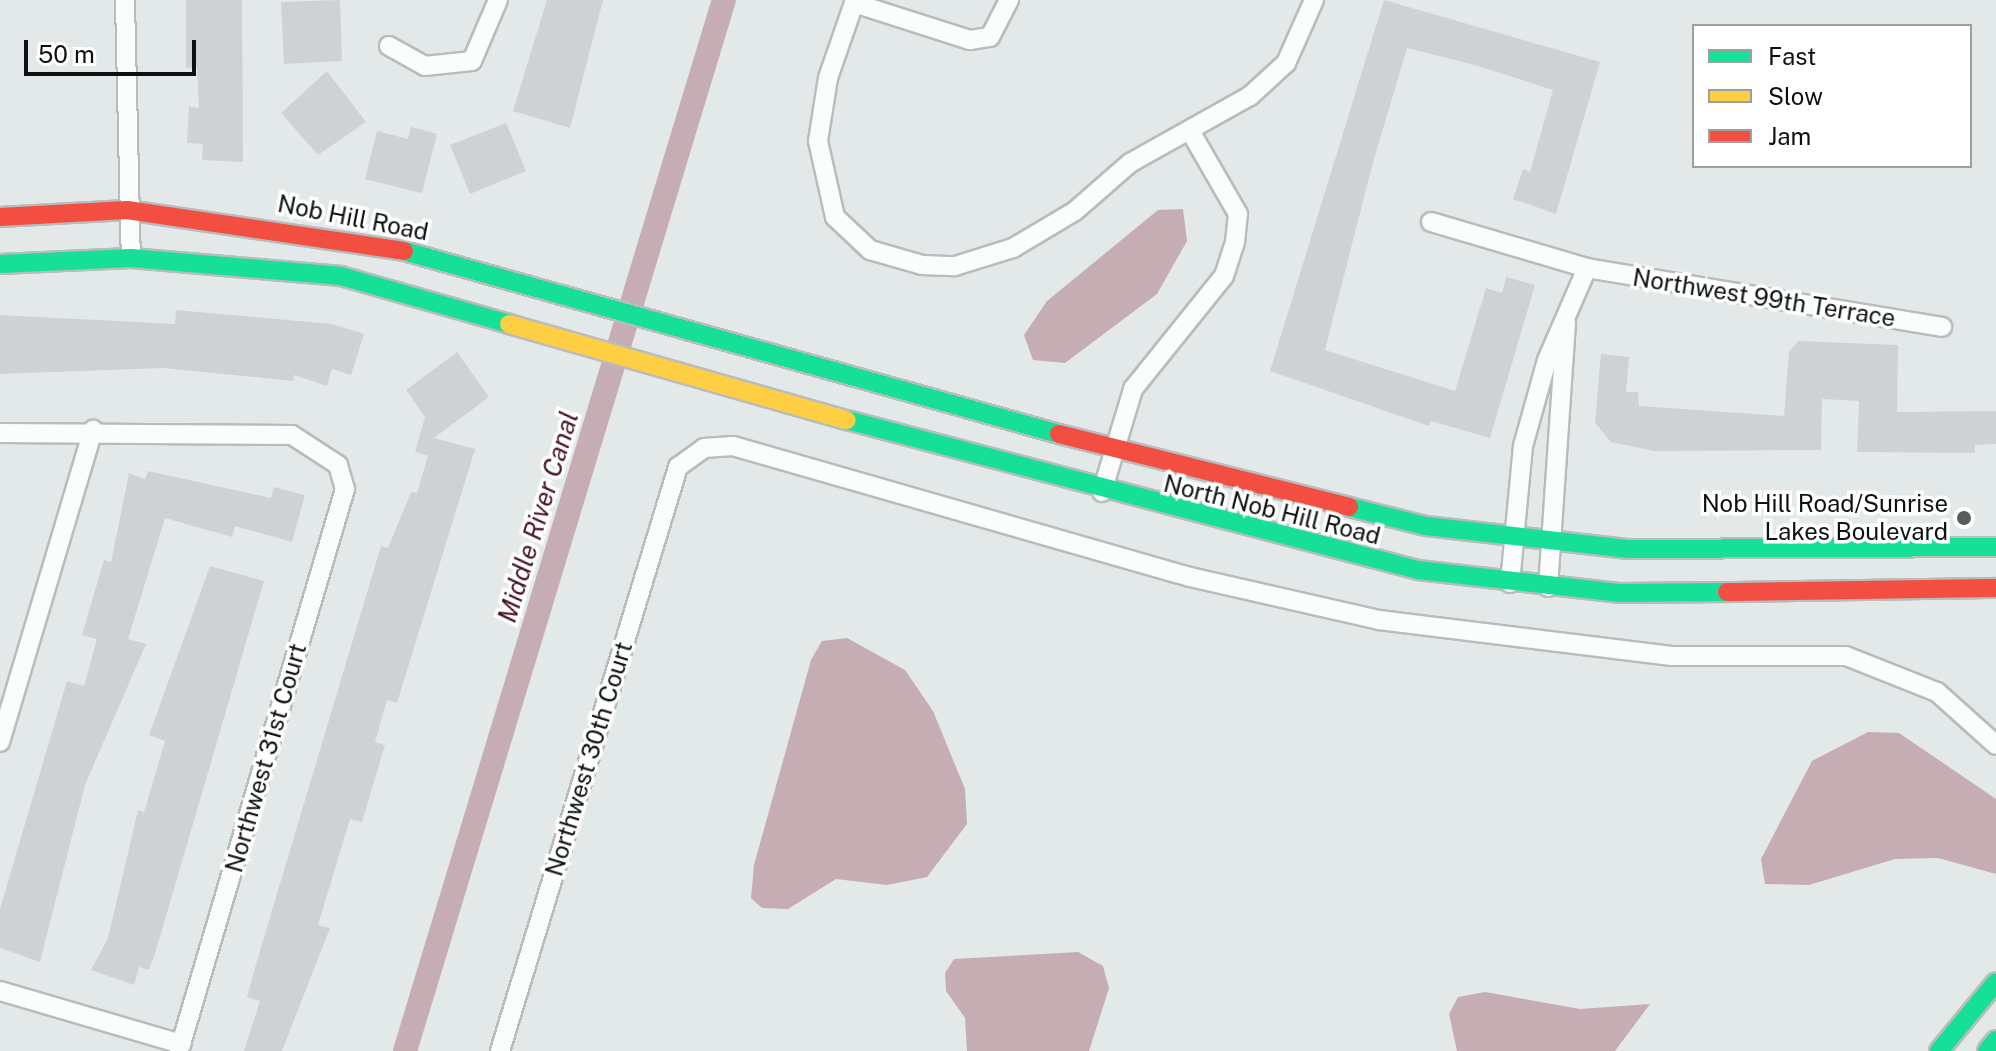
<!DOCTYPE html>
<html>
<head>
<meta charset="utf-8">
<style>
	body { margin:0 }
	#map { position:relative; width:1996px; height:1051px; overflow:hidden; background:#e3e9e9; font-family:"Public Sans",sans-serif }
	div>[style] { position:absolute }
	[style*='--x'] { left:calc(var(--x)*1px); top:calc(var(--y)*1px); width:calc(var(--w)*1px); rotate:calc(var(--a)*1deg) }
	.water>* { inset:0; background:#c6acb3 }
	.canal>* { height:24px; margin:-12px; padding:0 12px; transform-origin:12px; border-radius:12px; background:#c6acb3 }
	.building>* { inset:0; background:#ced2d2 }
	.roads { filter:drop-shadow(2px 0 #b8bcbc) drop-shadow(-2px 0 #b8bcbc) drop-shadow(0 2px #b8bcbc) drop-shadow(0 -2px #b8bcbc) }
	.street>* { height:18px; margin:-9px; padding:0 9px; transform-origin:9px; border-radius:9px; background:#fbfcfc }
	.fast>* { height:18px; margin:-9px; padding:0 9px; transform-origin:9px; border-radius:9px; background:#16e098 }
	.slow>* { height:18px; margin:-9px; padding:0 9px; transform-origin:9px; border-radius:9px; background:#ffcf43 }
	.jam>* { height:18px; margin:-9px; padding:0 9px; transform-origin:9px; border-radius:9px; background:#f24e42 }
	.dots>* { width:22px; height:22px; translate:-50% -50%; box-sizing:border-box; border:4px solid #fff; border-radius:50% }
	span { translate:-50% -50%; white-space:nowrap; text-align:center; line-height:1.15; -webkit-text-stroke:7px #fff; paint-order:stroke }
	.street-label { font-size:24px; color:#0d1111 }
	.poi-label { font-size:24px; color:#0d1111 }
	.right { translate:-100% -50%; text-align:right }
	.water-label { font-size:26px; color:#481527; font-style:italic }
	.legend { position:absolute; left:1692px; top:24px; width:280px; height:144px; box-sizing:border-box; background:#fff; border:2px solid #9ea0a0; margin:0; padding:10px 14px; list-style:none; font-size:24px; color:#0d1111 }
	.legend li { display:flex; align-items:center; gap:16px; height:40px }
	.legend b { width:40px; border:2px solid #9ea0a0 }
	.scale { position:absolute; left:24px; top:40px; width:172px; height:36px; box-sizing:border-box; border:4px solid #0d1111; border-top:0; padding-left:10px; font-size:24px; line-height:28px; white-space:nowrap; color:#0d1111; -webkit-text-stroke:6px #fff; paint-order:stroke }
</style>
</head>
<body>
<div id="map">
	<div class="water">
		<div style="clip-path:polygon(1183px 209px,1187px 241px,1157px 294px,1065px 363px,1033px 360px,1024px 335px,1047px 301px,1158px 210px)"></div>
		<div style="clip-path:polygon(847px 638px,905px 670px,933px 711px,965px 789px,967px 824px,927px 877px,887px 885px,836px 879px,788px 909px,762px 908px,751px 898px,754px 865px,811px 660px,822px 641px)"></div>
		<div style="clip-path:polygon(1868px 732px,1899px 733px,1996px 799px,1996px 874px,1938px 858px,1895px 859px,1809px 885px,1765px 884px,1761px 859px,1812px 761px)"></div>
		<div style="clip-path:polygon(1078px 952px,1103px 966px,1109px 988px,1089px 1051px,967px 1051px,965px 1018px,946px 991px,945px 973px,954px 959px)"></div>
		<div style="clip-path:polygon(1485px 992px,1580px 1009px,1650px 1004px,1615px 1051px,1457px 1051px,1449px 1014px,1458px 997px)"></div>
	</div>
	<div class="canal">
		<div style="--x:405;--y:1051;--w:1098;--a:-73.12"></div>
	</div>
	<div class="building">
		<div style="clip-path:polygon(186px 0,242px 0,243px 162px,202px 160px,203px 144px,187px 143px,189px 107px,199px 108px,197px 67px,186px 68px)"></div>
		<div style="clip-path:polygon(340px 0,342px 61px,284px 64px,281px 2px)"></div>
		<div style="clip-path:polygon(547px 0,603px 0,570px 128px,513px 111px)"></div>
		<div style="clip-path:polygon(1384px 0,1600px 62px,1556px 214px,1513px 199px,1523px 169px,1530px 172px,1553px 90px,1478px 66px,1407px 48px,1372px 166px,1325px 350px,1455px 391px,1486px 288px,1502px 293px,1506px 277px,1535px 285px,1490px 438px,1431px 421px,1429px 426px,1270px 371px)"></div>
		<div style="clip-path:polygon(327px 71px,366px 122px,318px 155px,281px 113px)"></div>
		<div style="clip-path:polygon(506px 123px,526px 171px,470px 194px,450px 145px)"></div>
		<div style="clip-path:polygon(411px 127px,437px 134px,422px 193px,365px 179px,377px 131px,408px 139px)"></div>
		<div style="clip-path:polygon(176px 310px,332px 324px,364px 334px,351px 375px,332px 369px,327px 386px,294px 375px,293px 381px,163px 368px,0 374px,0 315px,175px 324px)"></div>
		<div style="clip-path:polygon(1798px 341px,1898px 345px,1897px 412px,1996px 411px,1996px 444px,1975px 445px,1975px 453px,1857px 452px,1859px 401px,1822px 399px,1821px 450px,1654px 451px,1611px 442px,1595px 423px,1601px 354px,1629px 357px,1626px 392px,1638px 392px,1639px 406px,1784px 416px,1789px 352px)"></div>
		<div style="clip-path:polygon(457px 352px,489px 397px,434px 438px,475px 449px,397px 703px,387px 700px,375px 742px,385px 745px,362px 822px,350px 819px,318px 925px,330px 928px,282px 1051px,244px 1051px,260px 1001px,247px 997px,256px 964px,381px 546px,388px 548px,411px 492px,417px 493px,428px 456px,415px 452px,425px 417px,406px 390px)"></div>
		<div style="clip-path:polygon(148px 471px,271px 498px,274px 487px,305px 495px,292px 542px,235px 526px,232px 537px,165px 518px,128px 639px,146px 644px,85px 785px,40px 962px,0 948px,0 909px,67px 681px,84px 686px,97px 639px,82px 635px,104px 560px,111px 562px,129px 473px,145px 479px)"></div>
		<div style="clip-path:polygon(210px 566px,264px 581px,157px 947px,149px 970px,139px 967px,134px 985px,91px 970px,108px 938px,138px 810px,144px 812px,165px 741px,149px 735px)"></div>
	</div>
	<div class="roads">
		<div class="street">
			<div style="--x:125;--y:0;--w:258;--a:88.7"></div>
			<div style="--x:855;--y:0;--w:83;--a:109.1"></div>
			<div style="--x:828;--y:78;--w:64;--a:99"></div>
			<div style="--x:818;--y:141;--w:78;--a:77.4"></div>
			<div style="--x:835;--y:217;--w:48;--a:43.3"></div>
			<div style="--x:870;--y:250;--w:54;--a:16.1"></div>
			<div style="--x:922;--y:265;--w:33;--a:2"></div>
			<div style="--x:955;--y:266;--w:61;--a:-17.2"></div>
			<div style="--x:1013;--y:248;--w:72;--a:-30.8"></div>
			<div style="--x:1075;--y:211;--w:73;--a:-41.1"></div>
			<div style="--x:1130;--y:163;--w:137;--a:-29.2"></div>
			<div style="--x:1250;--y:96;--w:49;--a:-42.5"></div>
			<div style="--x:1286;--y:63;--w:69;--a:-66"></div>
			<div style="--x:854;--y:3;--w:122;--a:17.7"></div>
			<div style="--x:970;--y:40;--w:20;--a:-9"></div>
			<div style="--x:990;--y:37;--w:42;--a:-62.8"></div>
			<div style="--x:389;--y:46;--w:41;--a:29.1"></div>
			<div style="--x:425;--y:66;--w:47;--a:-6.1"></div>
			<div style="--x:472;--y:61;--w:66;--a:-66.9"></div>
			<div style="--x:1431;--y:222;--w:163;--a:16.4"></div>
			<div style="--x:1587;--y:268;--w:360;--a:9.4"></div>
			<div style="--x:0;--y:433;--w:292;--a:0.4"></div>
			<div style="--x:292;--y:435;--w:55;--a:33.1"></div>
			<div style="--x:338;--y:465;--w:25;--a:74"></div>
			<div style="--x:345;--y:489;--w:586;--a:106.46"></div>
			<div style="--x:1102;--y:492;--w:108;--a:-73.2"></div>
			<div style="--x:1133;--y:389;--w:145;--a:-51.2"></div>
			<div style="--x:1224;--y:276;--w:36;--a:-72"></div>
			<div style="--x:1235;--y:242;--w:28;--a:-84"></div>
			<div style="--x:1238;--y:214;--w:96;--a:-120"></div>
			<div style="--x:1510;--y:583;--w:138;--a:-84.6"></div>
			<div style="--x:1523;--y:446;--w:89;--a:-74.4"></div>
			<div style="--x:1547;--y:360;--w:100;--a:-66.5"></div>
			<div style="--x:1548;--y:587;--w:265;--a:-86.1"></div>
			<div style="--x:0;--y:742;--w:326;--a:-73.4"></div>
			<div style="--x:0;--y:991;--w:189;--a:16.3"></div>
			<div style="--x:500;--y:1051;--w:611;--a:-73.05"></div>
			<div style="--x:678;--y:467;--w:32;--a:-36"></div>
			<div style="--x:704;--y:448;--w:29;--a:-4"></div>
			<div style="--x:733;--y:446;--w:475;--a:16"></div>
			<div style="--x:1190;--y:577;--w:194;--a:12.8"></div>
			<div style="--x:1379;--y:620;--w:295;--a:7"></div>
			<div style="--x:1672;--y:656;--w:174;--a:0"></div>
			<div style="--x:1846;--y:656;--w:98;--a:21.6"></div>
			<div style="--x:1937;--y:692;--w:79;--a:41.9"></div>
		</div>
		<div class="fast">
			<div style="--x:404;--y:251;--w:680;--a:15.61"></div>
			<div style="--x:0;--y:264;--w:131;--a:-2.6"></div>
			<div style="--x:131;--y:258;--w:211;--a:4.9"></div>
			<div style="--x:341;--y:276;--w:175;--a:15.9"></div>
			<div style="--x:847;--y:420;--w:590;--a:14.72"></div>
			<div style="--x:1418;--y:570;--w:204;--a:6.5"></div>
			<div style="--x:1621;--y:593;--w:106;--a:-0.5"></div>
			<div style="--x:1349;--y:507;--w:79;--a:13.9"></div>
			<div style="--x:1426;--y:526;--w:202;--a:6.5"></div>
			<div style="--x:1627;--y:549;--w:369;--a:-0.3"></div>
			<div style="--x:1939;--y:1051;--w:89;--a:-50.4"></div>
			<div style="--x:1987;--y:1051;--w:14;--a:-51"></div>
		</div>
		<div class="slow">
			<div style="--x:509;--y:324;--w:351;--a:15.9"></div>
		</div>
		<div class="jam">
			<div style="--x:0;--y:217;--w:127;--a:-3.2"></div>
			<div style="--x:127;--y:210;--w:280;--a:8.4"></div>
			<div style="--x:1059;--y:434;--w:299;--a:14.1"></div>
			<div style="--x:1727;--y:592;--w:269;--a:-0.9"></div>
		</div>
	</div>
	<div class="dots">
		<div style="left:1964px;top:518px;background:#585d5d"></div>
	</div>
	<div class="street-label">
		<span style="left:353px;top:218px;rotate:11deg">Nob Hill Road</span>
		<span style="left:1764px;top:298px;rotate:9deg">Northwest 99th Terrace</span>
		<span style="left:1272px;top:510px;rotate:14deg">North Nob Hill Road</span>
		<span style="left:266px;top:758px;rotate:-74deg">Northwest 31st Court</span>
		<span style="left:589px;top:759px;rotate:-73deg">Northwest 30th Court</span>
	</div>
	<div class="poi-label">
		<span class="right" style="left:1948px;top:518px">Nob Hill Road/Sunrise<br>Lakes Boulevard</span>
	</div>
	<div class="water-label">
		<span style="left:538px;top:517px;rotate:-73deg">Middle River Canal</span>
	</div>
	<ul class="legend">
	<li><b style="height:10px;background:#16e098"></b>Fast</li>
	<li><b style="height:10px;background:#ffcf43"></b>Slow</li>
	<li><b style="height:10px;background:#f24e42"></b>Jam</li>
	</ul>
	<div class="scale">50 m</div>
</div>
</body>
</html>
